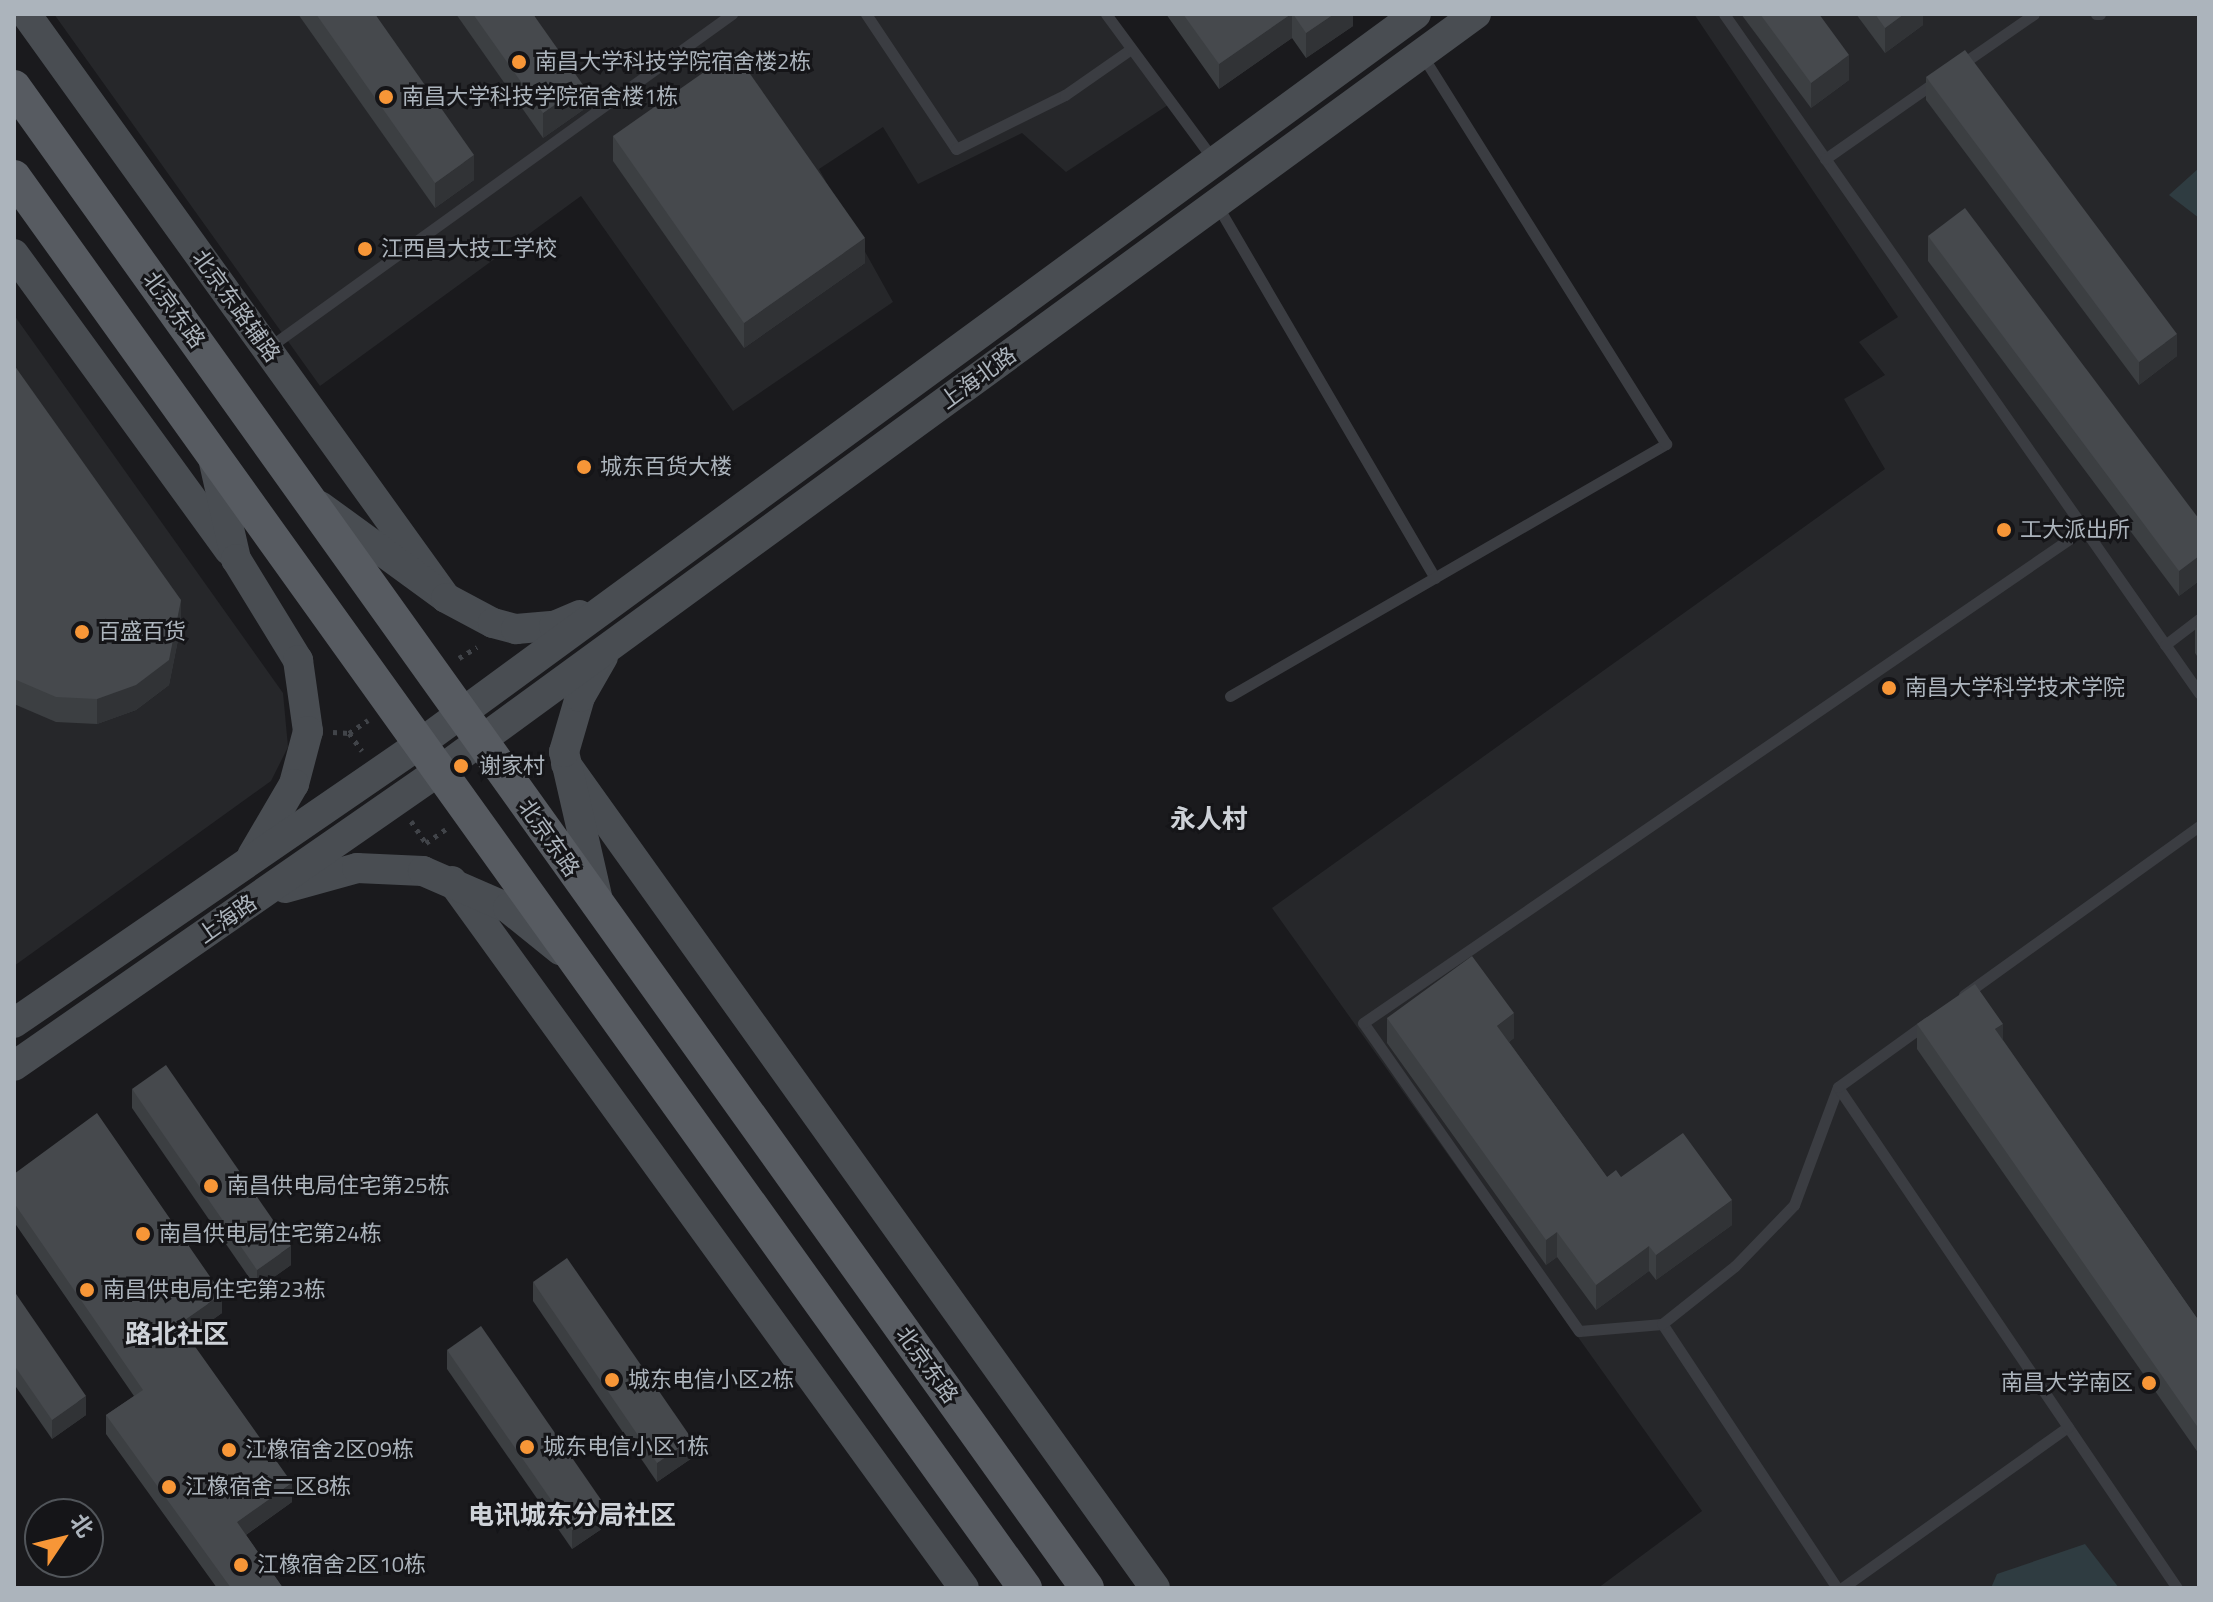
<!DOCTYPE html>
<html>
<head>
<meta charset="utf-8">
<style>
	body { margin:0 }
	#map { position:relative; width:2213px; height:1602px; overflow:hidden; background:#1a1a1d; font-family:"Titillium Web","Noto Sans SC",sans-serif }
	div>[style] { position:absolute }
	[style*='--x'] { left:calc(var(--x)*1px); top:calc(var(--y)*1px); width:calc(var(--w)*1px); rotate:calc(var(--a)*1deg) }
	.built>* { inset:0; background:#26272a }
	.water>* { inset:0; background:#2f3c41 }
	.path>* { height:5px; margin-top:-2.5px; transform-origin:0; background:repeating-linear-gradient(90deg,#414449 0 4px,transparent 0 10px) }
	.service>* { height:11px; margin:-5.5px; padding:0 5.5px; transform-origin:5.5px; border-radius:5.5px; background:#3b3d42 }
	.secondary>* { height:30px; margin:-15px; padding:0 15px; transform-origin:15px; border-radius:15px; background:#494d52 }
	.primary>* { height:34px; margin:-17px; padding:0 17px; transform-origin:17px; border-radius:17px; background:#575b61 }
	.wall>* { inset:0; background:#3c3f42 }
	.shaded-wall>* { inset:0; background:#313336 }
	.building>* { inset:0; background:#46494d }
	.dots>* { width:22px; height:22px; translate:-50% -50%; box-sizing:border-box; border:4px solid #151518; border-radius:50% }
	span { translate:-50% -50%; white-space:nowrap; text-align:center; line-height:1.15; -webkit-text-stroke:6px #151518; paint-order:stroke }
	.poi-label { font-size:22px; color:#acb4bc }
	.left { translate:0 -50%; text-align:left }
	.right { translate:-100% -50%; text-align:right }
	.street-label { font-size:22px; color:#acb4bc }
	.quarter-label { font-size:26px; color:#ced2d8; font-weight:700 }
	.frame { position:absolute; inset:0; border:16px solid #acb4bc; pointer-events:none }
	.north { position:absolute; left:24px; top:1498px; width:80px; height:80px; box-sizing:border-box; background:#151518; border:2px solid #51555a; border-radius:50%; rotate:55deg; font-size:22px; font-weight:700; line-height:32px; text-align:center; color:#acb4bc }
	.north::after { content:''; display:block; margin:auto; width:28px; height:36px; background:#f79637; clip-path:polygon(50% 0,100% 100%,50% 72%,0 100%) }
</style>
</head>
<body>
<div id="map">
	<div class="built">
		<div style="clip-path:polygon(54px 14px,1112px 14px,1174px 101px,1066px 172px,1022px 133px,918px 184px,883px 127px,819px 169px,893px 302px,733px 411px,581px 196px,320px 386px)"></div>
		<div style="clip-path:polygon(1694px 14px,2199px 14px,2199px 1588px,1598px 1588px,1702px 1511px,1272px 908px,1885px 469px,1844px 399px,1885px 375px,1859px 342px,1898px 317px)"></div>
		<div style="clip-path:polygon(14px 315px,283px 693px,288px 747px,271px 781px,14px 966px)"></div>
	</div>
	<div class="water">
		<div style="clip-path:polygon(2199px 168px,2199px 218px,2169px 195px)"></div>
		<div style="clip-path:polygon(2085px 1544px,2119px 1588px,1991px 1588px,1997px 1574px)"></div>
	</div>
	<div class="path">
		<div style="--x:459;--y:658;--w:21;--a:-31"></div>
		<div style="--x:333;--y:732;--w:16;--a:4"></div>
		<div style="--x:349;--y:733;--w:22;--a:54"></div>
		<div style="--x:349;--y:733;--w:23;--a:-34"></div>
		<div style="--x:411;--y:821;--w:27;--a:56"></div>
		<div style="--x:426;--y:843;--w:24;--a:-35"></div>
	</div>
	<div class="service">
		<div style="--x:866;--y:14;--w:162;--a:56.3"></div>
		<div style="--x:956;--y:149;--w:122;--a:-26.4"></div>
		<div style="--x:1065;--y:95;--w:80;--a:-34.9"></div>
		<div style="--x:1106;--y:14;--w:180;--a:53.6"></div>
		<div style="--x:1724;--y:14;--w:829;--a:55.02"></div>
		<div style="--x:2096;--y:14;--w:4;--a:0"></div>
		<div style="--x:1959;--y:66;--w:91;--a:-34.7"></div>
		<div style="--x:1825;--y:159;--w:134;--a:-35"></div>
		<div style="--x:1217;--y:205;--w:432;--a:59.7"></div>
		<div style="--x:268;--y:348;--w:572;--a:-35.75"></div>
		<div style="--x:2165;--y:645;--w:43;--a:-37.4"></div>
		<div style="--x:1230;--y:696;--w:504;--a:-30.03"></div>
		<div style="--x:1666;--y:444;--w:459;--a:-122.1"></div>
		<div style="--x:1964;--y:995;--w:289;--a:-35.7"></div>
		<div style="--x:1662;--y:1324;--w:83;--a:175.2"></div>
		<div style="--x:1579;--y:1331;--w:376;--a:-125"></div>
		<div style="--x:1363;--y:1023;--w:874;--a:-34.42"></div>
		<div style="--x:2068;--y:1427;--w:194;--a:55.9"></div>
		<div style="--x:1837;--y:1588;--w:317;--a:-123.5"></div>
		<div style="--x:1662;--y:1324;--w:93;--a:-38.5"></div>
		<div style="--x:1735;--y:1266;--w:85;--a:-46"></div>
		<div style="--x:1794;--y:1205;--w:126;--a:-69.6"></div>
		<div style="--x:1842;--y:1588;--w:277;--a:-35.5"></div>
		<div style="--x:2068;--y:1427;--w:410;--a:-124.1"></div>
		<div style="--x:1838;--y:1087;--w:111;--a:-35.8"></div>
	</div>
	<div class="secondary">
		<div style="--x:26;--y:14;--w:719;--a:54.28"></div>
		<div style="--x:14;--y:254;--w:366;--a:54"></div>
		<div style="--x:213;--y:458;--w:104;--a:77.2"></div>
		<div style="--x:236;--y:559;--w:119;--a:58.5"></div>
		<div style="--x:298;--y:660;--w:72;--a:82"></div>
		<div style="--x:308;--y:731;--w:55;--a:104.8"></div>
		<div style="--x:294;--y:784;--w:83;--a:120.3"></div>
		<div style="--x:320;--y:506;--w:156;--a:36.1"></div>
		<div style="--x:446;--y:598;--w:53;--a:28"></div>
		<div style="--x:493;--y:623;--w:24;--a:15"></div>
		<div style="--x:516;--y:629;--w:38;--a:-5"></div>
		<div style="--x:554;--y:626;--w:28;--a:-23"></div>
		<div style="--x:566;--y:764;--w:1013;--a:54.44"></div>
		<div style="--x:452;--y:881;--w:873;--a:54.09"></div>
		<div style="--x:285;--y:888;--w:75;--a:-15.5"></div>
		<div style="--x:357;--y:868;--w:66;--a:2.6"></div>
		<div style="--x:423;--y:871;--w:93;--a:23.5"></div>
		<div style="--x:508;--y:908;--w:67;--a:38.9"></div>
		<div style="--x:597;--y:896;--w:148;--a:-102.9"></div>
		<div style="--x:564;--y:752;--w:57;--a:-73.8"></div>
		<div style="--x:580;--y:697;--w:46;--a:-60.1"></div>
		<div style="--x:14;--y:1023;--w:490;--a:-34.5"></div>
		<div style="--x:418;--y:745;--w:1237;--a:-36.22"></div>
		<div style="--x:14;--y:1066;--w:517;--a:-34.77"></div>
		<div style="--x:439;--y:771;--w:1284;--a:-36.13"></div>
	</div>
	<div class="primary">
		<div style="--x:14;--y:87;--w:1845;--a:54.44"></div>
		<div style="--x:14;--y:177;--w:1736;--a:54.38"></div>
	</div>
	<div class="wall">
		<div style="clip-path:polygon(298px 14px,375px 14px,474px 180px,435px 208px)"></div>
		<div style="clip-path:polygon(456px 14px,533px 14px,583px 110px,543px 138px)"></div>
		<div style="clip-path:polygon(1166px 14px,1353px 14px,1353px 26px,1306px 58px,1292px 38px,1219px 89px)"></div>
		<div style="clip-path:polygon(1741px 14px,1819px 14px,1849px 80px,1811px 108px)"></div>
		<div style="clip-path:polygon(1856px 14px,1923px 14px,1923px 25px,1885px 53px)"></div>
		<div style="clip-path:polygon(1926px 77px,2177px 356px,2139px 385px,1926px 100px)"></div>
		<div style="clip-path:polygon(613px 136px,865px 263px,744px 348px,613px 161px)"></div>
		<div style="clip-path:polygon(1928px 236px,2199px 519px,2199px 581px,2179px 596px,1928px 261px)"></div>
		<div style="clip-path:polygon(14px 365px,181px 625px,169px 685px,136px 710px,97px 724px,56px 722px,14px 704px)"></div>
		<div style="clip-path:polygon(2199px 625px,2199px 659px,2195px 653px,2195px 628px)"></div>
		<div style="clip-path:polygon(1387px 1018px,1514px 1038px,1509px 1042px,1607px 1177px,1621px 1177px,1732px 1225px,1656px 1280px,1649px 1271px,1596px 1310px,1557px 1257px,1546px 1265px,1387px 1043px)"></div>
		<div style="clip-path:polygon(1917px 1024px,2003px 1040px,2199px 1321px,2199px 1454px,1917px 1049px)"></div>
		<div style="clip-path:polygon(132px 1089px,291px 1265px,257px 1289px,132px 1108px)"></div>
		<div style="clip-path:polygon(14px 1174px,222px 1313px,188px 1337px,292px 1502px,246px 1535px,283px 1588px,217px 1588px,106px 1434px,106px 1415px,134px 1396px,14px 1222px)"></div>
		<div style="clip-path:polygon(533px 1282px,692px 1458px,657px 1482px,533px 1301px)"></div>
		<div style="clip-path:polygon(14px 1291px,86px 1415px,52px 1439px,14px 1384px)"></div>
		<div style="clip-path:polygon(447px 1350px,606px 1526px,572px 1549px,447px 1369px)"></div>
	</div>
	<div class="shaded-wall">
		<div style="clip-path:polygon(1291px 14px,1292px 14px,1292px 38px,1219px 89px,1219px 64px)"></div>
		<div style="clip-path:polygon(1334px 14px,1353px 14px,1353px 26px,1306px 58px,1306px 33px)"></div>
		<div style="clip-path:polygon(1904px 14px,1923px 14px,1923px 25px,1885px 53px,1885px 28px)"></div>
		<div style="clip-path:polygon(1849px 55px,1849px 80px,1811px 108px,1811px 83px)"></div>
		<div style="clip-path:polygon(583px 85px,583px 110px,543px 138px,543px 113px)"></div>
		<div style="clip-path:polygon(474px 155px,474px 180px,435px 208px,435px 183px)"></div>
		<div style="clip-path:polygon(865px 238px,865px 263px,744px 348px,744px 323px)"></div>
		<div style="clip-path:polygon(2177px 334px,2177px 356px,2139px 385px,2139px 362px)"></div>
		<div style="clip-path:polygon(2199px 556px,2199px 581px,2179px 596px,2179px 571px)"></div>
		<div style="clip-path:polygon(181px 600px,181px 625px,169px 685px,136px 710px,97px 724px,97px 699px)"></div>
		<div style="clip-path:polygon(1514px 1013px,1514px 1038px,1497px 1051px,1497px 1026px)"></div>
		<div style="clip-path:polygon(2003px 1024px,2003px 1049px,1995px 1029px)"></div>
		<div style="clip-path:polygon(1732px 1200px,1732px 1225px,1656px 1280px,1656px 1255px)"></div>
		<div style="clip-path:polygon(1557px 1232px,1557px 1257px,1546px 1265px,1546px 1240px)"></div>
		<div style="clip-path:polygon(291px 1246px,291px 1265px,257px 1289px,257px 1270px)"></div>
		<div style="clip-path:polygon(1649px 1246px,1649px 1271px,1596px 1310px,1596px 1285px)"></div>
		<div style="clip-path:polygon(222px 1294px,222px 1313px,179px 1343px,179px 1324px)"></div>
		<div style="clip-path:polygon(86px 1396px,86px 1415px,52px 1439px,52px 1420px)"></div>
		<div style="clip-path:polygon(692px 1439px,692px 1458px,657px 1482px,657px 1463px)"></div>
		<div style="clip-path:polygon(292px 1483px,292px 1502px,237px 1541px,237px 1522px)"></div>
		<div style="clip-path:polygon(606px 1507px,606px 1526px,572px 1549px,572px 1530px)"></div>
	</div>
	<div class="building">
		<div style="clip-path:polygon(316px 14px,375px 14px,474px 155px,435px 183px)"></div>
		<div style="clip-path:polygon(473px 14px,533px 14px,583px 85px,543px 113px)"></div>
		<div style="clip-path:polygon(1183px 14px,1291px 14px,1219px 64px)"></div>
		<div style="clip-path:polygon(1293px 14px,1334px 14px,1306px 33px)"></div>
		<div style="clip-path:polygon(1760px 14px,1819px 14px,1849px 55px,1811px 83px)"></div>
		<div style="clip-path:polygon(1875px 14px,1904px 14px,1885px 28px)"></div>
		<div style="clip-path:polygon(1965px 50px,2177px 334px,2139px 362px,1926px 77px)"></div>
		<div style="clip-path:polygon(734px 51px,865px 238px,744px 323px,613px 136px)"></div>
		<div style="clip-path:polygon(1965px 208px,2199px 519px,2199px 556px,2179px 571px,1928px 236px)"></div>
		<div style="clip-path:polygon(14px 365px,181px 600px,169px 660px,136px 685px,97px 699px,56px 697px,14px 679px)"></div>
		<div style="clip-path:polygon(1472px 956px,1514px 1013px,1497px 1026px,1607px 1177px,1616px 1170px,1621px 1177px,1683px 1133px,1732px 1200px,1656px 1255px,1649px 1246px,1596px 1285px,1557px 1232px,1546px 1240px,1387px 1018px)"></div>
		<div style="clip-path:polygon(1975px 984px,2003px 1024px,1995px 1029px,2199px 1321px,2199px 1429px,1917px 1024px)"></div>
		<div style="clip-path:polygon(166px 1065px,291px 1246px,257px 1270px,132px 1089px)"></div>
		<div style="clip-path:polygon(97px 1113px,222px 1294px,179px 1324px,292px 1483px,237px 1522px,283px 1588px,231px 1588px,106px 1415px,143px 1390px,14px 1203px,14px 1174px)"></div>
		<div style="clip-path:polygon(567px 1258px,692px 1439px,657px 1463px,533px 1282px)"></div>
		<div style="clip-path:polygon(14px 1291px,86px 1396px,52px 1420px,14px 1365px)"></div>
		<div style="clip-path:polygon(481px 1326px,606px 1507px,572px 1530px,447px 1350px)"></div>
	</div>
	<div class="dots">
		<div style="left:519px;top:62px;background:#f79637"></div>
		<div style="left:386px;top:97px;background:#f79637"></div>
		<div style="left:365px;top:249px;background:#f79637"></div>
		<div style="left:584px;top:467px;background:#f79637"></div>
		<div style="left:2004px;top:530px;background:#f79637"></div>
		<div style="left:82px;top:632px;background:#f79637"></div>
		<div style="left:1889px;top:688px;background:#f79637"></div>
		<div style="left:461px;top:766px;background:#f79637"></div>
		<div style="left:211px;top:1186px;background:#f79637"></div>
		<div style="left:143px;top:1234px;background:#f79637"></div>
		<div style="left:87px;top:1290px;background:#f79637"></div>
		<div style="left:612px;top:1380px;background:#f79637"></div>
		<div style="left:2149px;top:1383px;background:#f79637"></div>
		<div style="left:527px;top:1447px;background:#f79637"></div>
		<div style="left:229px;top:1450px;background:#f79637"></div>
		<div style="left:169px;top:1487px;background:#f79637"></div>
		<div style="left:241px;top:1565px;background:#f79637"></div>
	</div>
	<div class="poi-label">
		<span class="left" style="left:535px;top:62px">南昌大学科技学院宿舍楼2栋</span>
		<span class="left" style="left:402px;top:97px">南昌大学科技学院宿舍楼1栋</span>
		<span class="left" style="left:381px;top:249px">江西昌大技工学校</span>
		<span class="left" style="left:600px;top:467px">城东百货大楼</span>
		<span class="left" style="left:2020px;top:530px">工大派出所</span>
		<span class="left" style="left:98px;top:632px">百盛百货</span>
		<span class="left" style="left:1905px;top:688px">南昌大学科学技术学院</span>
		<span class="left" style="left:479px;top:766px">谢家村</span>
		<span class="left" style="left:227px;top:1186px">南昌供电局住宅第25栋</span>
		<span class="left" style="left:159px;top:1234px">南昌供电局住宅第24栋</span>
		<span class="left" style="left:103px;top:1290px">南昌供电局住宅第23栋</span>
		<span class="left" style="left:628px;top:1380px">城东电信小区2栋</span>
		<span class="right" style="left:2133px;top:1383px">南昌大学南区</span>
		<span class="left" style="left:543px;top:1447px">城东电信小区1栋</span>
		<span class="left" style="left:245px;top:1450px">江橡宿舍2区09栋</span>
		<span class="left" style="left:185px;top:1487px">江橡宿舍二区8栋</span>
		<span class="left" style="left:257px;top:1565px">江橡宿舍2区10栋</span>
	</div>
	<div class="street-label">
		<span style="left:236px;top:306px;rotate:54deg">北京东路辅路</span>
		<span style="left:174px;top:310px;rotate:54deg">北京东路</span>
		<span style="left:978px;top:378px;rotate:-36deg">上海北路</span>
		<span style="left:549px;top:838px;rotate:55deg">北京东路</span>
		<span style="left:227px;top:919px;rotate:-35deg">上海路</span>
		<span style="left:927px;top:1365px;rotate:54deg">北京东路</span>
	</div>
	<div class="quarter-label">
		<span style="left:1209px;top:819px">永人村</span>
		<span style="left:177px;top:1334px">路北社区</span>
		<span style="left:572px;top:1515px">电讯城东分局社区</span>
	</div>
	<div class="frame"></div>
	<div class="north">北</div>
</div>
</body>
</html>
